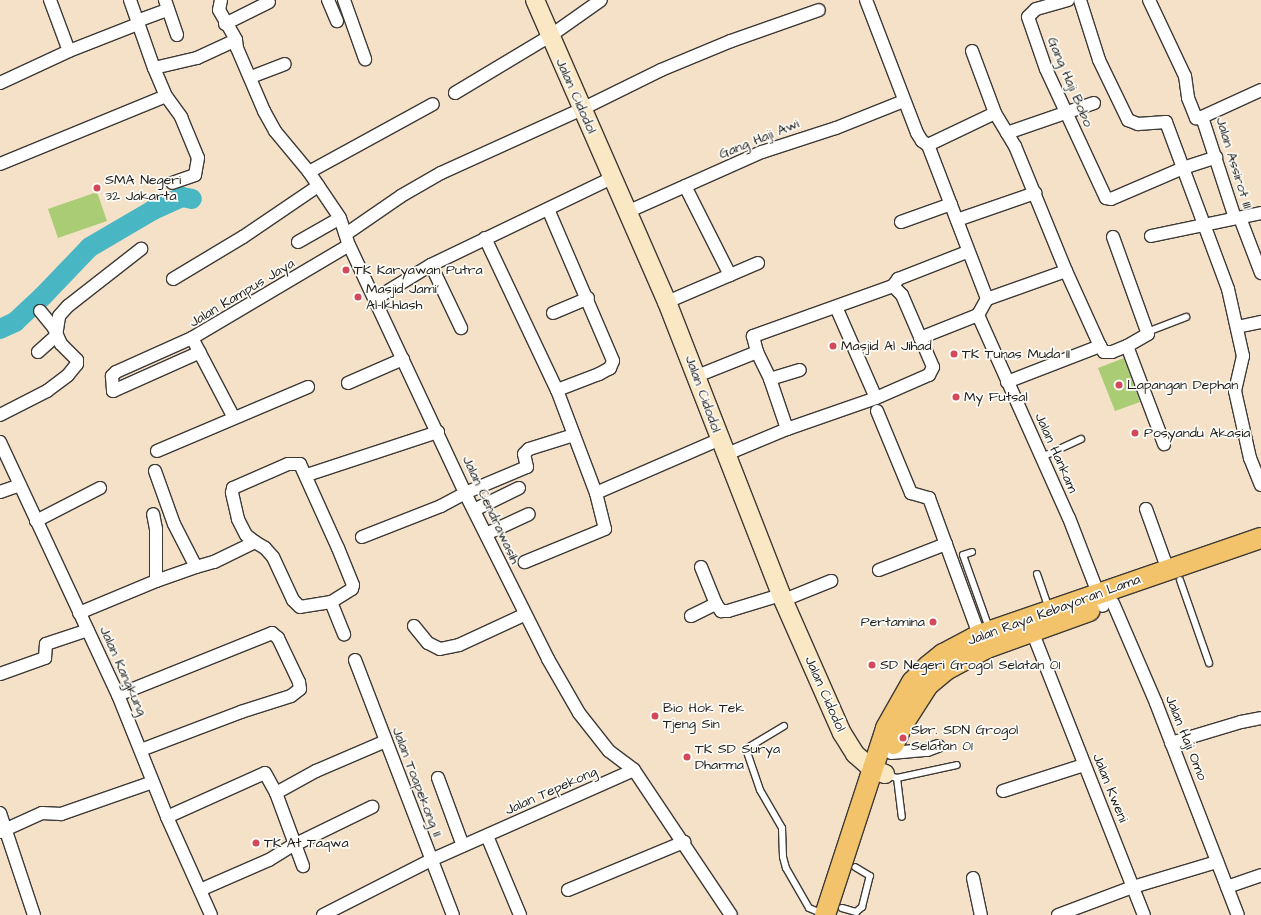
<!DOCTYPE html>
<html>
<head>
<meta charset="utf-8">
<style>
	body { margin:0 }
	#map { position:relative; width:1261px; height:915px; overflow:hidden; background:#f5e1c7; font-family:"Architects Daughter",sans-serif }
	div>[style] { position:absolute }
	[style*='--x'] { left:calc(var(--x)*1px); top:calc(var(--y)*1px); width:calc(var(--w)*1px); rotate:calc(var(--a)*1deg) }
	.green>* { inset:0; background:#aacc74 }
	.river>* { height:20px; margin:-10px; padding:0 10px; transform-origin:10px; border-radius:10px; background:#49b7c3 }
	.roads { filter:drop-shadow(1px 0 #3d3a36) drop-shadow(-1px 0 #3d3a36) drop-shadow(0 1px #3d3a36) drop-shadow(0 -1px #3d3a36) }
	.lane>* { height:6px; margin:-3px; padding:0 3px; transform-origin:3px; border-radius:3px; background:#fff }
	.street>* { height:12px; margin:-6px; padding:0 6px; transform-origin:6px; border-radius:6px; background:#fff }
	.secondary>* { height:18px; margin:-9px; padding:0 9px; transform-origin:9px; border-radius:9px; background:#fae7c3 }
	.primary>* { height:20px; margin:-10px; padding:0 10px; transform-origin:10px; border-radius:10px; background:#f2c36a }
	.dots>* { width:11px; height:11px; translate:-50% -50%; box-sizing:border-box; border:2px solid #fdfcf7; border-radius:50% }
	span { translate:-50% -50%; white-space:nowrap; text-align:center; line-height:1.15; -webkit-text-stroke:3.5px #fdfcf7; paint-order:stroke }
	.street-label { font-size:14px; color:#1c1c1c }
	.poi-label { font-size:14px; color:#1c1c1c }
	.left { translate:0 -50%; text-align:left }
	.right { translate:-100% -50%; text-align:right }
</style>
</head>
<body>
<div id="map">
	<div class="green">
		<div style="clip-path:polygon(97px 192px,107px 221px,58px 238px,48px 209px)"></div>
		<div style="clip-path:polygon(1124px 358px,1140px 402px,1115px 411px,1098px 368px)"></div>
	</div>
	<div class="river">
		<div style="--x:0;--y:329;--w:17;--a:-25"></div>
		<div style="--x:15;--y:322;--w:37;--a:-43"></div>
		<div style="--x:42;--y:297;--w:69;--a:-46.2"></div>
		<div style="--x:90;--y:247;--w:73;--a:-30.4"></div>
		<div style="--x:153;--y:210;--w:32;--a:-24"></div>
		<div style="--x:182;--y:197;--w:10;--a:11"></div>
	</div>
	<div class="roads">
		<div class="lane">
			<div style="--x:1147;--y:332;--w:42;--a:-21"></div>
			<div style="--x:1042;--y:457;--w:43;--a:-24.8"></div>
			<div style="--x:972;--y:552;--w:9;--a:162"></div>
			<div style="--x:963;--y:555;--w:77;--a:70.4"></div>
			<div style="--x:1037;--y:574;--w:36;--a:71"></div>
			<div style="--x:1180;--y:580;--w:88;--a:70.7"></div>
			<div style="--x:784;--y:726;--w:41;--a:149"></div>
			<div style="--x:749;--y:747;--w:5;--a:112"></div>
			<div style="--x:747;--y:752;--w:40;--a:71.1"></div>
			<div style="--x:760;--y:790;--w:44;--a:59.9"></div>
			<div style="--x:782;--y:828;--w:29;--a:88"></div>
			<div style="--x:783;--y:857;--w:11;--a:75"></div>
			<div style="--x:786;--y:868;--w:46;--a:60.1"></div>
			<div style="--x:809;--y:908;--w:15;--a:23"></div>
			<div style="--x:886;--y:775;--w:11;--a:15"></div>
			<div style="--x:897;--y:778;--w:61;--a:-12.2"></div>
			<div style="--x:897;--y:778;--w:39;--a:83"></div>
			<div style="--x:842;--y:908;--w:15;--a:16"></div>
			<div style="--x:856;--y:912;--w:8;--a:-40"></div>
			<div style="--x:862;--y:907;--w:32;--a:-76"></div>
			<div style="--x:870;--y:876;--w:17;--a:-149"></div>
		</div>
		<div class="street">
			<div style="--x:50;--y:0;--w:54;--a:69.6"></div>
			<div style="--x:130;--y:0;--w:72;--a:70.6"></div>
			<div style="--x:154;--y:68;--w:30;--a:67"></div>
			<div style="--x:166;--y:96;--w:26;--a:54"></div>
			<div style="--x:181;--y:117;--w:44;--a:67.5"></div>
			<div style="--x:198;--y:158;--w:17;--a:100"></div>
			<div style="--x:195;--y:175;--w:24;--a:161"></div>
			<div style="--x:165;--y:0;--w:37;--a:71"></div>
			<div style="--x:221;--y:0;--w:10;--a:101"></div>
			<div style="--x:219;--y:10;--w:34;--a:60"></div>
			<div style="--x:236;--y:40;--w:8;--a:83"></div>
			<div style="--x:237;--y:48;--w:69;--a:66.8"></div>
			<div style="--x:264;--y:111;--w:23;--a:61"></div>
			<div style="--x:275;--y:131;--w:53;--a:50.3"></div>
			<div style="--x:309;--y:172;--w:55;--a:56"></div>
			<div style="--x:340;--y:218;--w:28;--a:72"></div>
			<div style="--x:349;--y:245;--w:274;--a:64.9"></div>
			<div style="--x:465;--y:493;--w:186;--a:63.4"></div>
			<div style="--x:548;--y:659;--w:62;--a:60.1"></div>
			<div style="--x:579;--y:713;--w:48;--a:51.7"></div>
			<div style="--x:609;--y:751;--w:31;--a:37"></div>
			<div style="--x:634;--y:770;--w:174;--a:56.2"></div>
			<div style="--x:328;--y:0;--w:23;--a:67"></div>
			<div style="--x:344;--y:0;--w:63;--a:70.4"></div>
			<div style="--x:866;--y:0;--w:142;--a:69"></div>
			<div style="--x:917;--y:133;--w:9;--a:58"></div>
			<div style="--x:922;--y:141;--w:7;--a:34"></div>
			<div style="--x:928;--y:145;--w:74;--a:-25.5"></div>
			<div style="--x:1068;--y:0;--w:33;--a:164"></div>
			<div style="--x:1036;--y:9;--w:11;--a:135"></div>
			<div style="--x:1028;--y:17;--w:55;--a:70.9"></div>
			<div style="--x:1046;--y:69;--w:142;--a:65.1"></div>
			<div style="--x:1106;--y:198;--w:5;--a:11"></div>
			<div style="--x:1111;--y:199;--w:78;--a:-23.3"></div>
			<div style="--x:1183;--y:168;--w:129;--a:69.6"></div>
			<div style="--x:1228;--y:289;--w:69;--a:77.4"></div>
			<div style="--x:1243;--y:356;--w:36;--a:103"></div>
			<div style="--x:1235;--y:391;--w:69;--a:77.4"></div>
			<div style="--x:1250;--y:458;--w:29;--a:68"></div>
			<div style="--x:1080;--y:0;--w:63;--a:72.4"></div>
			<div style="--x:1099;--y:60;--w:67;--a:64.2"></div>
			<div style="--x:1128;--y:120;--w:11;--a:22"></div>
			<div style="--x:1138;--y:124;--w:28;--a:-4"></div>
			<div style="--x:1166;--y:122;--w:49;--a:69.7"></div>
			<div style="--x:1183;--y:168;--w:35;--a:-18"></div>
			<div style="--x:1149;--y:0;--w:84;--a:64.7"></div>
			<div style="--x:1185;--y:76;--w:22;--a:82"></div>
			<div style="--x:1188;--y:98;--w:22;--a:68"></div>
			<div style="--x:1196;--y:118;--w:6;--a:-9"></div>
			<div style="--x:137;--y:21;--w:33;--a:-20"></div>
			<div style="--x:225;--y:24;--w:49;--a:-26.6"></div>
			<div style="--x:972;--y:51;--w:66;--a:69.6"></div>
			<div style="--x:995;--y:113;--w:39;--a:59"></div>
			<div style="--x:1015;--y:146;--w:135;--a:67.8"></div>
			<div style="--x:1066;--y:271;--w:82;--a:65.6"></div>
			<div style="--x:1100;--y:346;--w:7;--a:56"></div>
			<div style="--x:1104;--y:352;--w:8;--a:0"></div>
			<div style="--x:1112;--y:352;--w:16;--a:-22"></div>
			<div style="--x:1127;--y:346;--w:105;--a:69.3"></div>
			<div style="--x:154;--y:68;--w:44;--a:-13.1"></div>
			<div style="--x:197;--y:58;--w:43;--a:-24.8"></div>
			<div style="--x:251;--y:77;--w:36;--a:-21"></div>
			<div style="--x:0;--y:83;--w:76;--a:-24.9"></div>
			<div style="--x:69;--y:51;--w:74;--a:-21.4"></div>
			<div style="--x:455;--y:93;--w:111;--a:-31"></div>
			<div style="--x:550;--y:36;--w:62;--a:-35.2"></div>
			<div style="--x:1007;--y:133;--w:92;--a:-19"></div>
			<div style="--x:928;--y:145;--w:165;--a:69"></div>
			<div style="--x:0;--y:164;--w:179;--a:-22.3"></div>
			<div style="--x:309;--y:172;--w:141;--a:-28.7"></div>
			<div style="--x:685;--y:186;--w:100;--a:63.2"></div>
			<div style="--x:548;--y:209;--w:165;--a:66.8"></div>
			<div style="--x:613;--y:361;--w:8;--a:113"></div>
			<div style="--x:610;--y:368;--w:13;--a:151"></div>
			<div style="--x:599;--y:374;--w:45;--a:159.1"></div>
			<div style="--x:627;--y:212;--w:148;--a:-24"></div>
			<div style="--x:762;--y:152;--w:78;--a:-18"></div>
			<div style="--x:836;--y:128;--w:73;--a:-21.7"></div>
			<div style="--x:1235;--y:218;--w:106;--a:-108.1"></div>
			<div style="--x:1202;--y:117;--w:65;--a:-24.6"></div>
			<div style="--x:1240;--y:218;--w:59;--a:69.1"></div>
			<div style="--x:957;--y:220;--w:83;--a:-19.1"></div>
			<div style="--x:901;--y:222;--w:53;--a:-19.8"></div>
			<div style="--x:346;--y:234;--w:67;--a:-34.6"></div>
			<div style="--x:401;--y:196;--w:46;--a:-29.9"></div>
			<div style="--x:441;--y:173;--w:155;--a:-24.4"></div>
			<div style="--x:582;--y:109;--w:88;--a:-26.3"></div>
			<div style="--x:661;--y:70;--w:76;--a:-22.5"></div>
			<div style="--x:731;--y:41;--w:93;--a:-19.4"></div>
			<div style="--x:1151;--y:236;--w:112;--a:-11.8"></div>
			<div style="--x:1113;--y:237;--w:103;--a:70.2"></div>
			<div style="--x:1148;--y:334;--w:24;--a:150"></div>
			<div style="--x:485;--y:238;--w:168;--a:64.7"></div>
			<div style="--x:557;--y:390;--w:110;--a:69.3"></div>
			<div style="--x:596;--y:493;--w:37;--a:76"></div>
			<div style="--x:605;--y:529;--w:87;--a:157.6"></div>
			<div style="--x:298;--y:242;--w:48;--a:-29.7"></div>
			<div style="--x:431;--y:265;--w:70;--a:64.5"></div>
			<div style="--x:173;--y:279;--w:82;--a:-31"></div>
			<div style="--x:243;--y:237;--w:91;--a:-34.2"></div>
			<div style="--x:893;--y:286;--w:9;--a:-54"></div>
			<div style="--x:898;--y:279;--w:74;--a:-21.4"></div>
			<div style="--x:375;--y:299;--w:66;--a:-31.3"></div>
			<div style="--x:431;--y:265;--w:201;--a:-25.7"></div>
			<div style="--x:667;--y:302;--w:99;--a:-23.2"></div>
			<div style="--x:836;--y:307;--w:99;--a:66.3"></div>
			<div style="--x:553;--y:313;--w:38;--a:-23"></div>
			<div style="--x:978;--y:315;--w:222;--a:65.9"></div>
			<div style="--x:1069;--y:518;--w:94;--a:68.9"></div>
			<div style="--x:1237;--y:327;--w:25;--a:-12"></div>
			<div style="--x:192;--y:338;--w:83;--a:155.9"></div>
			<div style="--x:116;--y:372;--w:6;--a:135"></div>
			<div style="--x:112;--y:376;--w:15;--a:86"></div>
			<div style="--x:113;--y:391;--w:95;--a:-24.1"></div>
			<div style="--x:920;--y:338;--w:62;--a:-21.6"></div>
			<div style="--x:978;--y:315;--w:18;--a:-61"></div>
			<div style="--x:987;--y:299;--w:84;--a:-19.5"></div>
			<div style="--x:38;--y:352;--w:24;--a:-42"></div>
			<div style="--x:56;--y:336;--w:20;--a:-81"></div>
			<div style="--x:59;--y:316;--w:13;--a:-48"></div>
			<div style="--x:68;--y:306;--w:93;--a:-38"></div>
			<div style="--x:697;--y:376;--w:65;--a:-21.8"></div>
			<div style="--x:757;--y:352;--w:30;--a:64"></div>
			<div style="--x:770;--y:379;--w:53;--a:71.2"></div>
			<div style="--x:787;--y:429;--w:94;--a:-19.2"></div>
			<div style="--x:876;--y:398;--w:58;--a:-23.5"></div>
			<div style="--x:929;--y:375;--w:9;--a:-63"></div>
			<div style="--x:933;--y:367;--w:78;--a:-113.3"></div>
			<div style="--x:902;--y:295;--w:13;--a:-135"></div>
			<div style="--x:893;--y:286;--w:149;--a:160.3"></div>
			<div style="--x:753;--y:336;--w:16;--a:76"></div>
			<div style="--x:770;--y:379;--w:31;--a:-17"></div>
			<div style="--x:1007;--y:382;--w:100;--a:-21.2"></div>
			<div style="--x:348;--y:383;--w:60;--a:-23.6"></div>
			<div style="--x:877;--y:411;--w:89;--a:67.5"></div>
			<div style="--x:911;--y:493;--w:19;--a:16"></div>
			<div style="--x:929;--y:498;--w:146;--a:69.9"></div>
			<div style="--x:0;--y:415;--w:53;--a:-27.1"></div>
			<div style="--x:47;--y:391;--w:26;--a:-37"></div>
			<div style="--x:68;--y:375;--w:14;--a:-51"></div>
			<div style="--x:77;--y:364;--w:4;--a:-90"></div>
			<div style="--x:77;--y:360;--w:23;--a:-135"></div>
			<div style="--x:61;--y:344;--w:17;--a:-114"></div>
			<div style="--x:54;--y:328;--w:22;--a:-129"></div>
			<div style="--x:234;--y:418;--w:90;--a:-117.7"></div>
			<div style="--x:192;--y:338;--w:182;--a:-30.6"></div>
			<div style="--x:0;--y:442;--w:279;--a:65"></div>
			<div style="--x:118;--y:695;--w:131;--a:68.1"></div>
			<div style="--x:167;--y:817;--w:107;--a:65.8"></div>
			<div style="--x:157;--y:451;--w:164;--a:-23"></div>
			<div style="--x:727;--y:454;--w:65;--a:-22.6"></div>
			<div style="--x:155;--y:471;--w:56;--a:70.3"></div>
			<div style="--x:174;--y:524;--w:48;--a:62.9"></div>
			<div style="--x:196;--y:567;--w:19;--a:-16"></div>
			<div style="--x:214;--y:562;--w:46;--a:-26"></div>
			<div style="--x:255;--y:542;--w:11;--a:-142"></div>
			<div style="--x:246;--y:535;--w:18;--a:-117"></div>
			<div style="--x:238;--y:519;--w:27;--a:-103"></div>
			<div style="--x:232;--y:493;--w:5;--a:-79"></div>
			<div style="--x:233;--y:488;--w:60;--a:-23.6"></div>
			<div style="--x:288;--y:464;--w:12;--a:0"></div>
			<div style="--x:300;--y:464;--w:92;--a:65.7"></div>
			<div style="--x:338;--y:548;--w:40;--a:68"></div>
			<div style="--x:353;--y:585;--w:4;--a:104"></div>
			<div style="--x:352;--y:589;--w:25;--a:148"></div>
			<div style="--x:331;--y:602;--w:31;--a:171"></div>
			<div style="--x:300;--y:607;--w:10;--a:-135"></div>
			<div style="--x:293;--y:600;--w:47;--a:-114.9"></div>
			<div style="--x:273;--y:557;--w:12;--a:-132"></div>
			<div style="--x:265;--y:548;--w:12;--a:-149"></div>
			<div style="--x:307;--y:475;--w:138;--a:-18.2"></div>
			<div style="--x:0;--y:492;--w:21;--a:-19"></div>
			<div style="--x:596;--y:493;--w:135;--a:-23.5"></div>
			<div style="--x:1146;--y:509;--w:65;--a:70.2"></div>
			<div style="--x:474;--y:510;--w:50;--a:-26.1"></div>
			<div style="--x:36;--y:521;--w:72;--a:-27.3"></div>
			<div style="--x:486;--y:534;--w:47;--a:-24.9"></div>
			<div style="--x:362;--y:537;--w:85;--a:-21.4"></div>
			<div style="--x:441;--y:506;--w:27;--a:-28"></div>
			<div style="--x:465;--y:493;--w:67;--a:-22.8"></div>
			<div style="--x:527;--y:467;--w:13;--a:-103"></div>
			<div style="--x:524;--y:454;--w:7;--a:-45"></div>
			<div style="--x:529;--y:449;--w:47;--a:-17.3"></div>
			<div style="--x:701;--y:567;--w:40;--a:68"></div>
			<div style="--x:879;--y:570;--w:72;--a:-21.2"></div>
			<div style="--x:156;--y:581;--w:42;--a:-19.3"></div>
			<div style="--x:784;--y:600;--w:51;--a:-22"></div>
			<div style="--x:331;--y:602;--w:35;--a:68"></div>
			<div style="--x:1113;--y:603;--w:109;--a:66.7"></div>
			<div style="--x:1156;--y:703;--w:227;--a:68.9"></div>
			<div style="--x:79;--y:613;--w:83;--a:-22.6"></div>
			<div style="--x:156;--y:581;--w:52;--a:-90"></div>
			<div style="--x:156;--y:529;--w:15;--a:-101"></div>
			<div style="--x:691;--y:616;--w:28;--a:-26"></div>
			<div style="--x:716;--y:604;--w:9;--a:54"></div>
			<div style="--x:721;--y:611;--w:7;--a:0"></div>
			<div style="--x:728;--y:611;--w:55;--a:-16.8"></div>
			<div style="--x:414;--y:626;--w:22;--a:51"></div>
			<div style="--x:428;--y:643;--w:13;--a:27"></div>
			<div style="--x:440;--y:649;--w:19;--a:-12"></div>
			<div style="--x:459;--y:645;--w:72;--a:-24.8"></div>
			<div style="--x:1030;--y:626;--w:311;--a:68.5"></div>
			<div style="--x:355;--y:660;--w:273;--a:69"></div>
			<div style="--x:0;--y:674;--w:48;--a:-19.6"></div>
			<div style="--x:45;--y:658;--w:14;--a:-86"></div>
			<div style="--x:46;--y:644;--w:44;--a:-18.4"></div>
			<div style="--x:118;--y:695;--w:166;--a:-21.9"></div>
			<div style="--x:272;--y:633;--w:8;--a:40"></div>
			<div style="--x:278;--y:638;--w:49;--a:64.5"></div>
			<div style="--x:299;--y:682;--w:7;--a:82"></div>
			<div style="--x:300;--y:689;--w:11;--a:142"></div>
			<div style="--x:291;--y:696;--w:52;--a:162.3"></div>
			<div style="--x:241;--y:712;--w:107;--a:159.2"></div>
			<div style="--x:1171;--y:743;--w:73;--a:-16.7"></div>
			<div style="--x:1241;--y:722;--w:20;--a:-11"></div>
			<div style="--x:891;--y:753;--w:36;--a:-5"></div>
			<div style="--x:927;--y:750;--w:12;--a:-20"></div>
			<div style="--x:438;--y:778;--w:72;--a:69.8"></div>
			<div style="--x:1003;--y:791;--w:85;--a:-17.8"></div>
			<div style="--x:276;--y:793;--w:78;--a:69.7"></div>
			<div style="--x:0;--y:813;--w:108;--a:71.6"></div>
			<div style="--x:167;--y:817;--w:107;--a:-24.2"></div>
			<div style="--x:265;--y:773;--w:23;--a:61"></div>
			<div style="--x:276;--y:793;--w:46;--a:-28.8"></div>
			<div style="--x:316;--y:771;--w:76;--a:-23.2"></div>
			<div style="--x:0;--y:832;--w:46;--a:-24.3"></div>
			<div style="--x:42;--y:813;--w:19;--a:3"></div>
			<div style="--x:61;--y:814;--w:97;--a:-19.2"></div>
			<div style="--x:487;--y:836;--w:86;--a:67.3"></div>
			<div style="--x:296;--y:844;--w:85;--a:-26"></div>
			<div style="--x:973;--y:878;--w:38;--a:78"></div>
			<div style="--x:1227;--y:887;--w:36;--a:-19"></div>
			<div style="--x:200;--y:890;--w:75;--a:-23.5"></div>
			<div style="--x:269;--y:860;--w:31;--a:-32"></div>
			<div style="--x:568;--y:890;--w:126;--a:-22.5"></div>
			<div style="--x:323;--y:915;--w:121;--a:-27"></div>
			<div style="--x:431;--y:860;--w:222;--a:-23.9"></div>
			<div style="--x:1058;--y:915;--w:80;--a:-20.5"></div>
			<div style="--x:1133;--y:887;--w:88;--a:-16.6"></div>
		</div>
		<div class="secondary">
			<div style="--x:535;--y:0;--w:330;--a:66.4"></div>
			<div style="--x:667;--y:302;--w:314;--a:68.7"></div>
			<div style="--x:781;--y:595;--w:151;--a:66.2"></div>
			<div style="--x:842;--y:733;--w:25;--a:58"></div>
			<div style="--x:855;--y:754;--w:23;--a:41"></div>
			<div style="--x:872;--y:769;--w:14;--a:21"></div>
		</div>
		<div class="primary">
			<div style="--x:894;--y:744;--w:22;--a:-66"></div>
			<div style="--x:903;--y:724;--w:46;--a:-57.3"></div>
			<div style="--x:928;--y:685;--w:23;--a:-40"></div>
			<div style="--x:946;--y:670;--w:47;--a:-28.2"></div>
			<div style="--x:987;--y:648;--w:109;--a:-19.9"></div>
			<div style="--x:825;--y:915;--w:197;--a:-71.9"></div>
			<div style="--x:886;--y:728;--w:53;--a:-60.5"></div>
			<div style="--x:912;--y:682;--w:23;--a:-45"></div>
			<div style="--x:928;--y:666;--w:19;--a:-39"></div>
			<div style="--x:943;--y:654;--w:41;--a:-27.8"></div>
			<div style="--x:979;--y:635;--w:298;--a:-19"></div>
		</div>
	</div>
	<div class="dots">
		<div style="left:97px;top:188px;background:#d1495b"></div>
		<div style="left:346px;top:270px;background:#d1495b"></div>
		<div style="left:358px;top:297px;background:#d1495b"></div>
		<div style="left:833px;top:346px;background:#d1495b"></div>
		<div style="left:954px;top:354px;background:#d1495b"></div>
		<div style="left:1119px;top:385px;background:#d1495b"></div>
		<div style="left:956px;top:397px;background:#d1495b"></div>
		<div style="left:1135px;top:433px;background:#d1495b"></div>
		<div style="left:933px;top:622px;background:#d1495b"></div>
		<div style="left:872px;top:665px;background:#d1495b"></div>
		<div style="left:655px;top:716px;background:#d1495b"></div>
		<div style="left:903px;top:738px;background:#d1495b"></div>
		<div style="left:687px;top:757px;background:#d1495b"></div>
		<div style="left:256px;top:843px;background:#d1495b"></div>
	</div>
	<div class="street-label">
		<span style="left:1070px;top:82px;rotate:67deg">Gang Haji Bobo</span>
		<span style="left:576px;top:96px;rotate:66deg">Jalan Cidodol</span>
		<span style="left:759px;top:139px;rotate:-22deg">Gang Haji Awi</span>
		<span style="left:1234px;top:163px;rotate:73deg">Jalan Assirot III</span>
		<span style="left:242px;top:293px;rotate:-31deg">Jalan Kampus Jaya</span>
		<span style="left:703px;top:394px;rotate:70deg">Jalan Cidodol</span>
		<span style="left:1056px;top:453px;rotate:66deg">Jalan Hankam</span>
		<span style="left:491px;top:510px;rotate:65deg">Jalan Cendrawasih</span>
		<span style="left:1054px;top:610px;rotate:-20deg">Jalan Raya Kebayoran Lama</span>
		<span style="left:123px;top:671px;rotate:66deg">Jalan Kangkung</span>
		<span style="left:825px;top:694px;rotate:66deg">Jalan Cidodol</span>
		<span style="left:1186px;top:738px;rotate:68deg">Jalan Haji Omo</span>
		<span style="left:417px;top:782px;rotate:69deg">Jalan Toapekong II</span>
		<span style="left:1110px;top:788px;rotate:68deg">Jalan Kweni</span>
		<span style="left:551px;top:791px;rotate:-24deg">Jalan Tepekong</span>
	</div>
	<div class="poi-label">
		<span class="left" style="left:105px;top:188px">SMA Negeri<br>32 Jakarta</span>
		<span class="left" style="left:354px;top:270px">TK Karyawan Putra</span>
		<span class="left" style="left:366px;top:297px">Masjid Jami'<br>Al-Ikhlash</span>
		<span class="left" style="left:841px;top:346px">Masjid Al Jihad</span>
		<span class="left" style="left:962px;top:354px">TK Tunas Muda II</span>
		<span class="left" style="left:1127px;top:385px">Lapangan Dephan</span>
		<span class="left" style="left:964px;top:397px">My Futsal</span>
		<span class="left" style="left:1144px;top:433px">Posyandu Akasia</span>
		<span class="right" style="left:925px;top:622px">Pertamina</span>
		<span class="left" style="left:880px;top:665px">SD Negeri Grogol Selatan 01</span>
		<span class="left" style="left:663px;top:716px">Bio Hok Tek<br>Tjeng Sin</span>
		<span class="left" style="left:911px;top:738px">Sbr. SDN Grogol<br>Selatan 01</span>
		<span class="left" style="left:695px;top:757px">TK SD Surya<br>Dharma</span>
		<span class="left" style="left:264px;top:843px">TK At Taqwa</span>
	</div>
</div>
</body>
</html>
